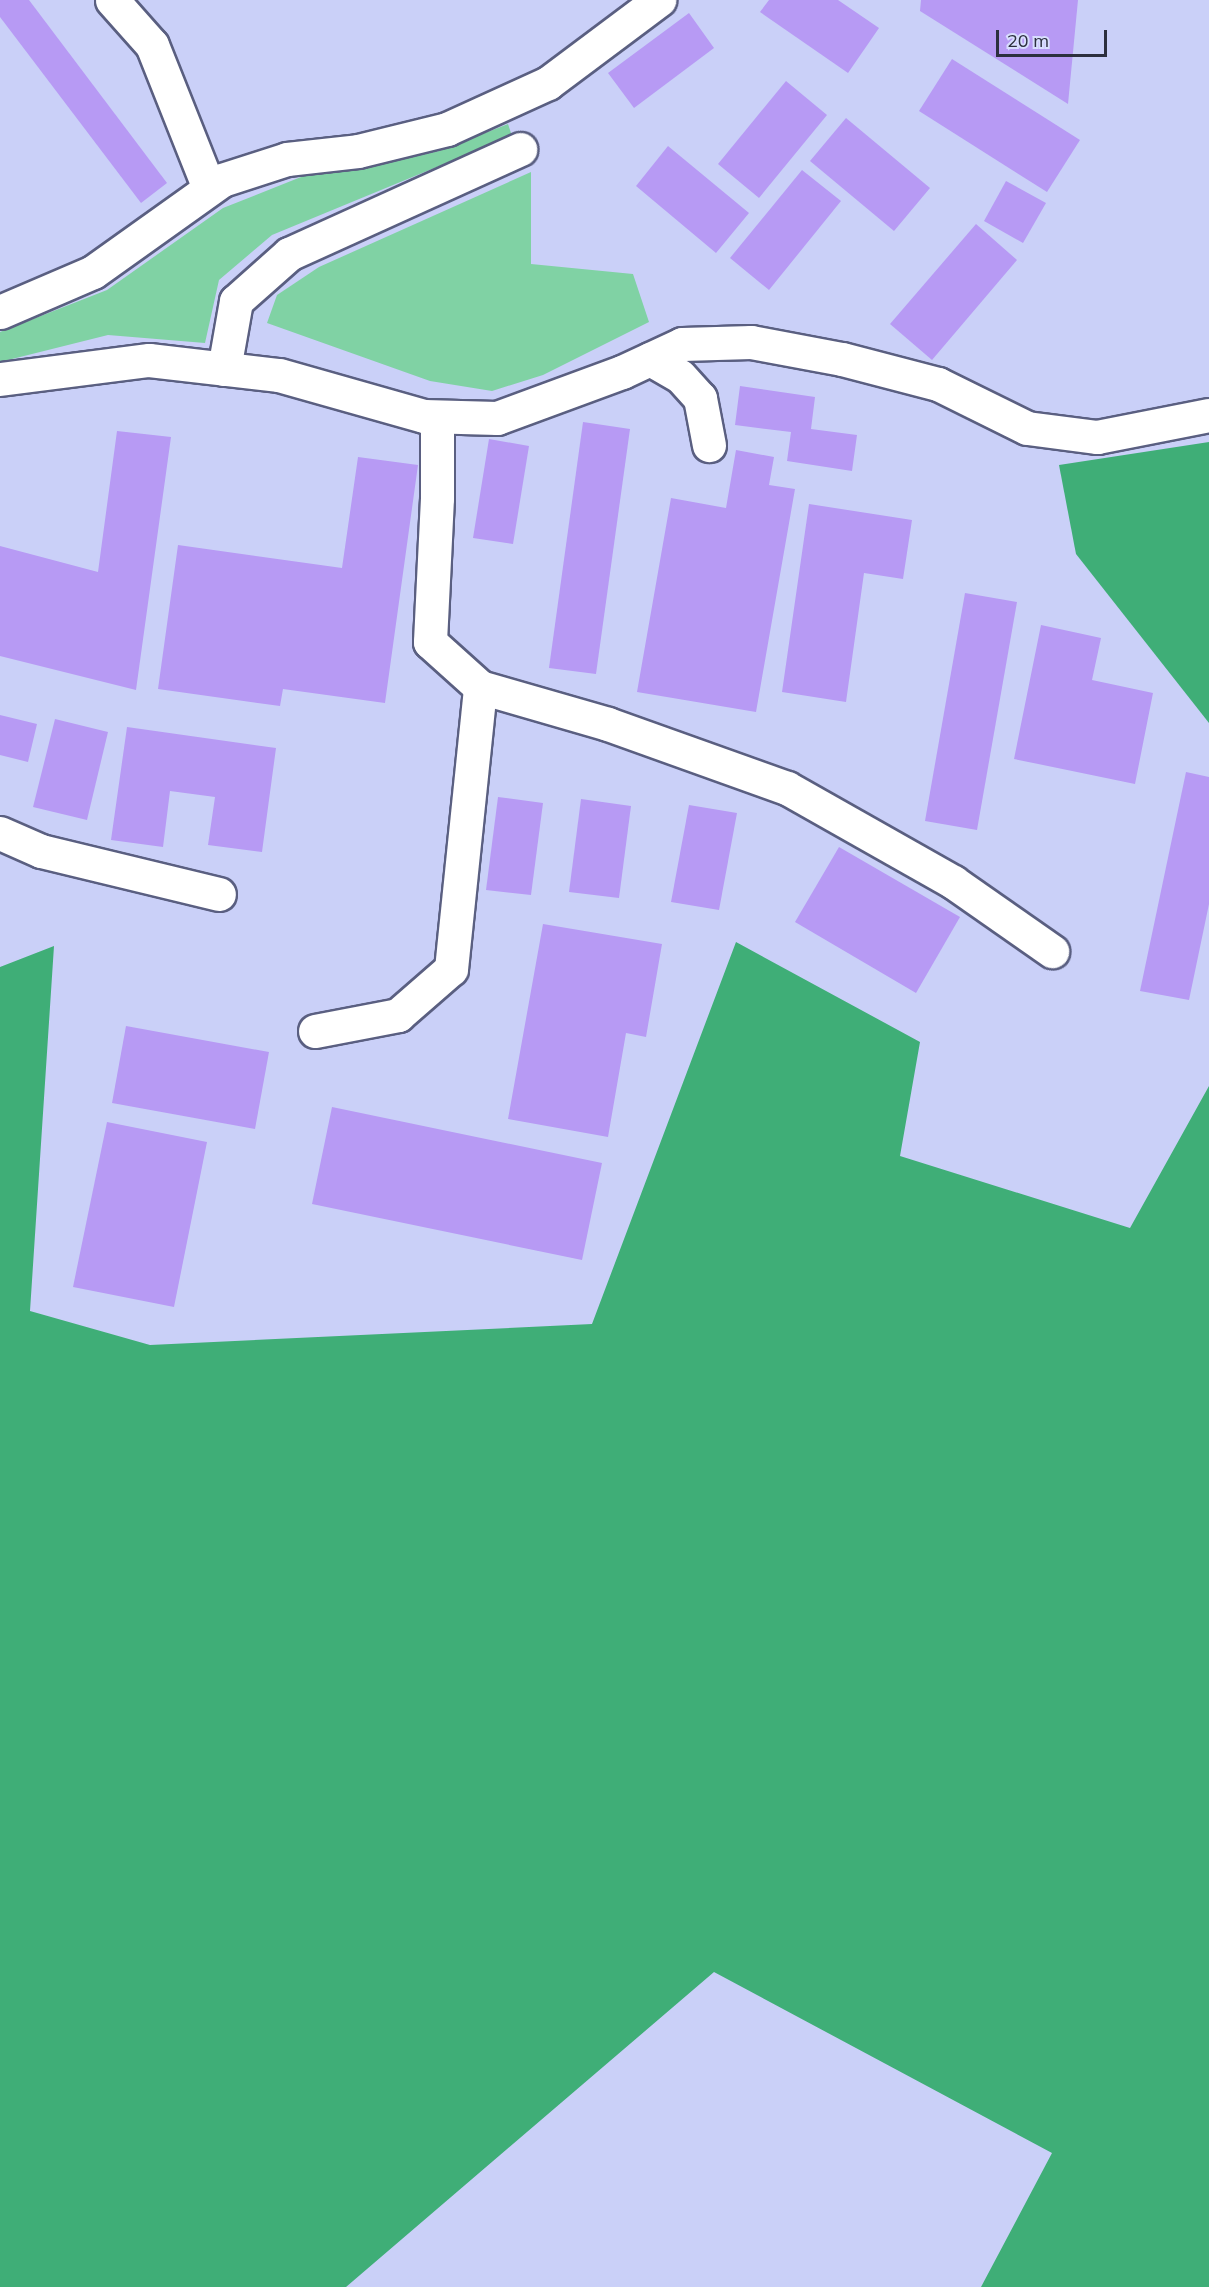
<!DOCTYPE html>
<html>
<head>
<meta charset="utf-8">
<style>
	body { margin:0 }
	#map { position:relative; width:1209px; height:2287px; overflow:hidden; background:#cad0f8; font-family:Mulish,sans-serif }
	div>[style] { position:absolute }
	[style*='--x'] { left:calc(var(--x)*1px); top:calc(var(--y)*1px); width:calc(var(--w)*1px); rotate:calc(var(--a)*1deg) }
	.green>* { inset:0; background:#80d2a4 }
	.forest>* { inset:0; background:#3fae77 }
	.building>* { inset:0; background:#b79af4 }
	.roads { filter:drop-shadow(2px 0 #5a5f81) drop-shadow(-2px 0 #5a5f81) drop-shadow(0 2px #5a5f81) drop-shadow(0 -2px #5a5f81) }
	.minor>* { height:33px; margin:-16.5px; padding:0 16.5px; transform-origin:16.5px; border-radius:16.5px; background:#fff }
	span { translate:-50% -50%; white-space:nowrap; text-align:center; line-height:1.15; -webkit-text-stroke:4.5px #d8defe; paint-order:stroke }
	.scale { position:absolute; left:996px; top:30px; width:111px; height:27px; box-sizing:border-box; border:3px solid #2c2f3e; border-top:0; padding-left:8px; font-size:18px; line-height:21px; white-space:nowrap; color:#2c2f3e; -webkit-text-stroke:4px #d8defe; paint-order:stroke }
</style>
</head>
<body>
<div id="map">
	<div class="green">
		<div style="clip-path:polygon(508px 124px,512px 136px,272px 235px,219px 280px,205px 343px,108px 335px,0 362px,0 332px,107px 290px,223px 208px,306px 175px,369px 167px,439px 151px)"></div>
		<div style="clip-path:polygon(531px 172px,531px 264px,633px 274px,649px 322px,543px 375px,492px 391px,430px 381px,267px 323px,277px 295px,319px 267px)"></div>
	</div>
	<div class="forest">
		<div style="clip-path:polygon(1209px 442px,1209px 723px,1076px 554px,1059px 465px)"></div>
		<div style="clip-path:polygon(736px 942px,920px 1042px,900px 1156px,1130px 1228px,1209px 1086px,1209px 2287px,981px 2287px,1052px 2153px,714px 1972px,346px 2287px,0 2287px,0 967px,54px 946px,30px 1311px,150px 1345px,592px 1324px)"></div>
	</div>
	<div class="building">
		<div style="clip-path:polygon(0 0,29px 0,167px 183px,141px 203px,0 17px)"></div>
		<div style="clip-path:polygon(769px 0,838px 0,879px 28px,848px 73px,760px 12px)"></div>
		<div style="clip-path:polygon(921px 0,1078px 0,1068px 104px,920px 11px)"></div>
		<div style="clip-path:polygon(689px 13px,714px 48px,634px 108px,608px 73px)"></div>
		<div style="clip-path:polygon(952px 59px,1080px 140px,1047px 192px,919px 111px)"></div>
		<div style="clip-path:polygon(786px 81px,827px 115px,759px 198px,718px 164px)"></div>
		<div style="clip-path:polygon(846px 118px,930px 188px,894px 231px,810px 161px)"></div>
		<div style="clip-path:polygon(668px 146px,749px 213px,716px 253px,636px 186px)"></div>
		<div style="clip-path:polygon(802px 170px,841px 201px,769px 290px,730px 258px)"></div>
		<div style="clip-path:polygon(1006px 181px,1046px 203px,1023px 243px,984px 221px)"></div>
		<div style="clip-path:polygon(976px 224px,1017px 260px,932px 360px,890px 324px)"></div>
		<div style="clip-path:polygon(740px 386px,815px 397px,811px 429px,857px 435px,852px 471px,787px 461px,791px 432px,735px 425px)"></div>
		<div style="clip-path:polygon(583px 422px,630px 429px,596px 674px,549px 668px)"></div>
		<div style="clip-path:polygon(117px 431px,171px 437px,136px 690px,0 656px,0 546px,98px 572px)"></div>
		<div style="clip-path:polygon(489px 439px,529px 446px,513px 544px,473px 538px)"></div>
		<div style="clip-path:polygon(736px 450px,774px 457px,769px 485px,795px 489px,756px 712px,637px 692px,671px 498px,726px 508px)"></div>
		<div style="clip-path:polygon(358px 457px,418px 465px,385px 703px,283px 689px,280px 706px,158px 689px,178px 545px,342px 568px)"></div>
		<div style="clip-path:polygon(809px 504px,912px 520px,903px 579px,864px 573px,846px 702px,782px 692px)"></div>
		<div style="clip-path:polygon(965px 593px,1017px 602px,977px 830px,925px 821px)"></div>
		<div style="clip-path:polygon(1041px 625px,1101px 638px,1092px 680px,1153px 693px,1135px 784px,1014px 759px)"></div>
		<div style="clip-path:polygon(0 715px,37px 724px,28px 762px,0 755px)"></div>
		<div style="clip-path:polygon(55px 719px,108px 732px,87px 820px,33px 807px)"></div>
		<div style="clip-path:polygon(127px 727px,276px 748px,262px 852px,208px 845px,215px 797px,170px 791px,163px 847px,111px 840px)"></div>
		<div style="clip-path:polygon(1186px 772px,1209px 777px,1209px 904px,1189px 1000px,1140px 991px)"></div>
		<div style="clip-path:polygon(498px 797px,543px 803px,531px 895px,486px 890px)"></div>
		<div style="clip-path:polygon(581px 799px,631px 806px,619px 898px,569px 892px)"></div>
		<div style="clip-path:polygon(689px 805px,737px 813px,719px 910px,671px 902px)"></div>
		<div style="clip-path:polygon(839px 847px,960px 917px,916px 993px,795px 922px)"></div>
		<div style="clip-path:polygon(543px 924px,662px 944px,646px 1037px,626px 1033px,608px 1137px,508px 1119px)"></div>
		<div style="clip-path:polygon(126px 1026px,269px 1052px,255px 1129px,112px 1103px)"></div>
		<div style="clip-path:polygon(332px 1107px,602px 1163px,582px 1260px,312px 1204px)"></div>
		<div style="clip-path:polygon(107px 1122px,207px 1142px,174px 1307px,73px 1287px)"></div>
	</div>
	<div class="roads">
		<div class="minor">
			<div style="--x:112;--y:0;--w:60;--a:48.4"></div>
			<div style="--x:152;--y:45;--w:154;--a:68.3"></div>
			<div style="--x:0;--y:312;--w:101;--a:-23.3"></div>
			<div style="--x:93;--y:272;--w:158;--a:-35.5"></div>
			<div style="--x:222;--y:180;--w:68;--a:-17.9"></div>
			<div style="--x:287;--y:159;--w:71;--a:-6.4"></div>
			<div style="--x:358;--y:151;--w:92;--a:-13.9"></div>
			<div style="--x:447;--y:129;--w:111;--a:-24.5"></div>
			<div style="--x:548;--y:83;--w:139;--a:-36.8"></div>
			<div style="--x:650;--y:359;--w:34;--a:30"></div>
			<div style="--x:680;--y:376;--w:30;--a:48"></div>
			<div style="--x:700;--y:398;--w:48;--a:79.2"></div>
			<div style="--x:224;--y:369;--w:69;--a:-80"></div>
			<div style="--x:236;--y:301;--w:71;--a:-41.6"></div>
			<div style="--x:289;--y:254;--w:254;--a:-24.4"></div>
			<div style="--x:0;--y:379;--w:150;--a:-7.3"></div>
			<div style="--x:149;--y:360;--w:131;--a:6.6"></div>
			<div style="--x:279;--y:375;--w:151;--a:15.8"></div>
			<div style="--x:424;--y:416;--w:73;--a:1.6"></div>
			<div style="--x:497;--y:418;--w:133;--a:-20.2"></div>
			<div style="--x:622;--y:372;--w:66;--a:-25"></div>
			<div style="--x:682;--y:344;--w:69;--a:-1.7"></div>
			<div style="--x:751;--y:342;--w:93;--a:10.6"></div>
			<div style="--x:842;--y:359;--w:99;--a:14.6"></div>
			<div style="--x:938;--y:384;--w:99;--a:26.3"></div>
			<div style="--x:1027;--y:428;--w:71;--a:7.3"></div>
			<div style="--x:1097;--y:437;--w:114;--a:-11.1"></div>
			<div style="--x:437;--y:417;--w:81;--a:90"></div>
			<div style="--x:437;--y:498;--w:144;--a:92.8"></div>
			<div style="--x:430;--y:642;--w:67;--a:42"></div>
			<div style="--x:480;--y:687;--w:133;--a:16.1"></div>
			<div style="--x:608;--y:724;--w:190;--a:19.7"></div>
			<div style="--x:787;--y:788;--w:191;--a:29.5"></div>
			<div style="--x:953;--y:882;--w:121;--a:34.9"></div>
			<div style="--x:0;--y:833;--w:45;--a:23.7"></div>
			<div style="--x:41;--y:851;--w:183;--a:13.6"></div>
			<div style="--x:315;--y:1031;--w:85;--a:-10.9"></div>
			<div style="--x:398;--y:1015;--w:70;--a:-41"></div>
			<div style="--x:451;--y:969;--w:283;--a:-84.1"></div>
		</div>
	</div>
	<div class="scale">20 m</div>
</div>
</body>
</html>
